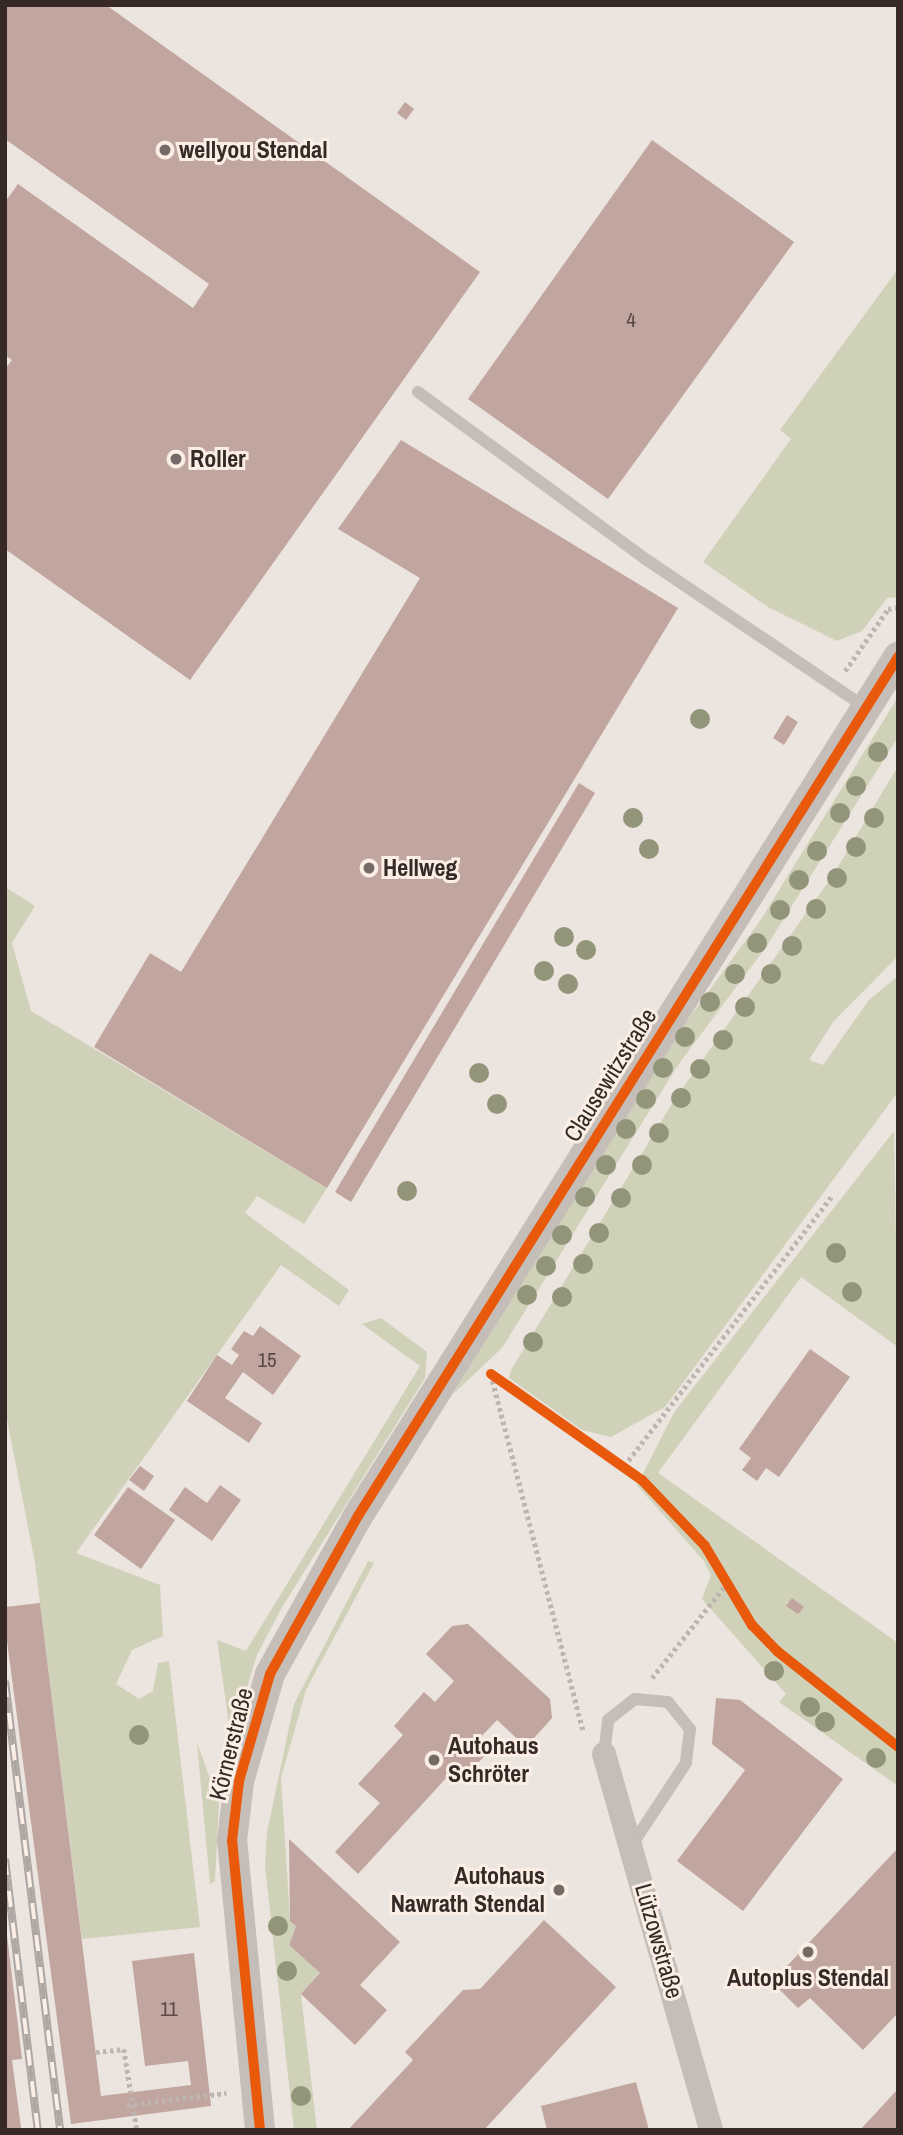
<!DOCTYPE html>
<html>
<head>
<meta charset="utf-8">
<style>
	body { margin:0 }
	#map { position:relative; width:903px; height:2135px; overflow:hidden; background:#ece4de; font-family:"Archivo Narrow",sans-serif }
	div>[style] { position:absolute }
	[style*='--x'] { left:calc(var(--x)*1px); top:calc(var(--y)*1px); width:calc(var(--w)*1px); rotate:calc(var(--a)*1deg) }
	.green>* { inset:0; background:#cfd1b8 }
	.building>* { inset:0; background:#c1a59f }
	.path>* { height:4.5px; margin-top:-2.25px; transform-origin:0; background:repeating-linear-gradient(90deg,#beb5b0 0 3.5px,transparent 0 7px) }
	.service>* { height:12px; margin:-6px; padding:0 6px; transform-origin:6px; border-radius:6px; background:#c5bdb8 }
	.minor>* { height:24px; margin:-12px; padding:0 12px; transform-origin:12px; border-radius:12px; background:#c5bdb8 }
	.tertiary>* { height:30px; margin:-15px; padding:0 15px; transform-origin:15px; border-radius:15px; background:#c5bdb8 }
	.rail>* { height:8px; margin-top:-4px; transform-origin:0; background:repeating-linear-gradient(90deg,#faeee5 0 16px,#ada6a2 0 32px); box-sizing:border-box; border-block:2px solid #ada6a2 }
	.cycleway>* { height:10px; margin:-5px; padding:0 5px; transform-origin:5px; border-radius:5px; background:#e8590c }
	.trees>* { width:20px; height:20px; margin:-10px; border-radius:50%; background:#92957a }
	.dots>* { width:19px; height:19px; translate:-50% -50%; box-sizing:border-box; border:4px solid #faeee5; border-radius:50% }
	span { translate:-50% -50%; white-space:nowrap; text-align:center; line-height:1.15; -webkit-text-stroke:6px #faeee5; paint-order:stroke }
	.number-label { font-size:21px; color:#594844 }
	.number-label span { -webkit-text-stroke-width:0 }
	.poi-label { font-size:24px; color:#362926; font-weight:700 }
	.left { translate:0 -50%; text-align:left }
	.right { translate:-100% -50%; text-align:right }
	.street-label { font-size:24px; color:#362926 }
	.frame { position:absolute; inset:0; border:7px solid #362926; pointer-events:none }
</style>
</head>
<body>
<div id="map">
	<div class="green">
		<div style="clip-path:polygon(898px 269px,898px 597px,887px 598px,862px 631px,837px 641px,768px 607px,703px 562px,791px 439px,780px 430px)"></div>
		<div style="clip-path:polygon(898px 697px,898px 737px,766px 947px,678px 1065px,502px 1348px,453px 1394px,652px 1069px,760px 921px)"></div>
		<div style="clip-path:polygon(898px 766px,898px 956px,833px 1022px,809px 1060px,823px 1065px,869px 1000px,898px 976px,898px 1092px,665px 1407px,611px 1437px,582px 1430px,509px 1378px,511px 1370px,673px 1102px,833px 875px)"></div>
		<div style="clip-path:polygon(5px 887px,35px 906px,12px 943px,31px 1011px,327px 1188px,304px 1224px,257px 1196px,245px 1213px,349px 1290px,339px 1306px,281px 1265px,76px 1553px,160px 1585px,163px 1636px,132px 1650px,116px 1684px,139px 1699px,153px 1691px,158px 1663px,169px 1661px,200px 1927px,82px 1939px,35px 1563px,5px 1409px)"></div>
		<div style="clip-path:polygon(894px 1131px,898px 1347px,801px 1277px,658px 1473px,898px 1643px,898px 1786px,779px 1702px,786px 1694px,702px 1599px,711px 1575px,703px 1560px,637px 1485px,675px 1411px)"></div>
		<div style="clip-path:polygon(381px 1318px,427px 1352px,425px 1378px,281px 1609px,257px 1655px,231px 1739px,217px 1640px,246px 1651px,420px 1366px,362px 1324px)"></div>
		<div style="clip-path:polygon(368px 1561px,374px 1563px,306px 1690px,281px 1778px,290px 1920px,296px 1926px,289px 1945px,320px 1973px,301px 1995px,317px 2130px,294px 2130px,265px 1866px,267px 1832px,294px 1704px)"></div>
		<div style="clip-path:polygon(197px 1743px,219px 1803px,215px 1881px,210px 1884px)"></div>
	</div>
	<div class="building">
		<div style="clip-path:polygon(5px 5px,106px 5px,480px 272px,190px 680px,5px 549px,5px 369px,12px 360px,5px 355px,5px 202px,18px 184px,193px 308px,209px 284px,5px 139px)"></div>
		<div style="clip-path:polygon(405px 102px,414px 109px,406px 120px,397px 113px)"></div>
		<div style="clip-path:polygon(652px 140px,794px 242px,608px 499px,468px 399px)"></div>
		<div style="clip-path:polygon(401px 440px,678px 608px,327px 1188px,94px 1047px,150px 953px,181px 972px,420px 578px,338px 529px)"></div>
		<div style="clip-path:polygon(787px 715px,798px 722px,784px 745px,773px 738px)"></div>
		<div style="clip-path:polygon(579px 783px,595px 793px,351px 1202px,335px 1192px)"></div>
		<div style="clip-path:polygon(260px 1326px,301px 1356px,273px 1395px,243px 1372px,225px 1398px,262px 1423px,249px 1443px,187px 1401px,217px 1355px,232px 1365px,239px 1355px,231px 1349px,244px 1331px,253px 1336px)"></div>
		<div style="clip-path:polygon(810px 1349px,850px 1377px,779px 1477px,766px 1468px,757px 1481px,742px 1470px,751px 1458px,739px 1449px)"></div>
		<div style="clip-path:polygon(140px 1466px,154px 1476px,144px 1491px,129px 1480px)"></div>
		<div style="clip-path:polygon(220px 1485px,241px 1500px,212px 1541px,169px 1510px,185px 1487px,207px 1503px)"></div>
		<div style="clip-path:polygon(128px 1487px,175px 1520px,141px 1569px,94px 1535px)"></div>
		<div style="clip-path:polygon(792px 1598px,804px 1607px,798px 1614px,786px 1606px)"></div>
		<div style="clip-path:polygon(40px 1603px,101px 2096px,191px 2085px,188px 2061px,145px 2066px,132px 1961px,194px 1953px,211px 2106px,71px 2124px,5px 1626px,5px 1607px)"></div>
		<div style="clip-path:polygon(468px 1624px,550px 1699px,552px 1718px,526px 1747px,497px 1720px,477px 1741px,489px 1751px,458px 1785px,448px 1776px,358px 1874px,335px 1852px,380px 1803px,358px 1784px,403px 1735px,394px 1726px,424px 1692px,435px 1702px,454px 1681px,426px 1654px,452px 1626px)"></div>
		<div style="clip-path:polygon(716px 1698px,740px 1700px,843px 1779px,743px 1911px,677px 1861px,745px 1770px,712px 1744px)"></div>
		<div style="clip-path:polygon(289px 1839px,400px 1942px,360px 1985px,387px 2010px,355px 2045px,301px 1994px,320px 1973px,289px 1945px,296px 1926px,290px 1921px)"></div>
		<div style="clip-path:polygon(897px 1849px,898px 2013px,863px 2050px,810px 1998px,798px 2008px,772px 1982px)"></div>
		<div style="clip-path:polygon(544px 1920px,616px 1987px,484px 2130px,348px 2130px,413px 2060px,405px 2052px,463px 1990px,480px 1989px)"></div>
		<div style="clip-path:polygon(7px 1935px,22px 2059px,12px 2060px,21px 2128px,5px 2130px)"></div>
		<div style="clip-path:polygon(636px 2082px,649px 2130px,547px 2130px,541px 2106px)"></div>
		<div style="clip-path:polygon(898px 2089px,898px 2130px,860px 2130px)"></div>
	</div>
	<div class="path">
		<div style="--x:845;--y:671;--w:75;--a:-55.3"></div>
		<div style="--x:888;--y:609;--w:10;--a:-11"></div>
		<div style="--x:491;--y:1374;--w:369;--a:75.5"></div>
		<div style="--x:624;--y:1466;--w:342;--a:-52.4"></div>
		<div style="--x:652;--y:1678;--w:121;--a:-51.7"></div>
		<div style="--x:96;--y:2052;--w:28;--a:-6"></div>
		<div style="--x:124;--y:2049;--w:82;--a:80.9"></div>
		<div style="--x:127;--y:2105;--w:100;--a:-6.9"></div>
	</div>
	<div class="service">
		<div style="--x:418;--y:392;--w:280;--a:36.3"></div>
		<div style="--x:644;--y:558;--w:268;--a:34"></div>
		<div style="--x:604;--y:1754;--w:34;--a:-83"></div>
		<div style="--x:608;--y:1720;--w:34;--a:-38"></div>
		<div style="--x:635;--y:1699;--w:33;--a:5"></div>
		<div style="--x:668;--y:1702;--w:35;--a:51"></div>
		<div style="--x:690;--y:1729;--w:34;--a:97"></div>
		<div style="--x:686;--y:1763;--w:98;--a:123.4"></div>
	</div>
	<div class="minor">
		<div style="--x:604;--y:1754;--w:391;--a:74.1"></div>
	</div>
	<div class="tertiary">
		<div style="--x:260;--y:2130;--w:290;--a:-95.5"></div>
		<div style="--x:232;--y:1841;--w:60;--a:-83.3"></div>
		<div style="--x:239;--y:1781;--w:111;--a:-73.8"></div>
		<div style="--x:270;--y:1674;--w:181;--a:-60.9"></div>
		<div style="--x:358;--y:1516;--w:1015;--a:-57.84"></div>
	</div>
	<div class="rail">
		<div style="--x:5;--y:1681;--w:452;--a:83"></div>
		<div style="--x:5;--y:1859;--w:273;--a:83.1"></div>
	</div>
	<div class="cycleway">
		<div style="--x:491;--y:1374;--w:184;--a:35.1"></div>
		<div style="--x:642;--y:1480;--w:91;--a:46.3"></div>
		<div style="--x:705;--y:1546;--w:92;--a:59.3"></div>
		<div style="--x:752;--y:1625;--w:36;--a:46"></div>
		<div style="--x:777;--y:1651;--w:154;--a:38.4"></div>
		<div style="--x:260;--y:2130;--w:290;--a:-95.5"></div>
		<div style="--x:232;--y:1841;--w:60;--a:-83.3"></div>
		<div style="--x:239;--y:1781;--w:111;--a:-73.8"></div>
		<div style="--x:270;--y:1674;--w:181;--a:-60.9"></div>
		<div style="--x:358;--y:1516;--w:1015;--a:-57.84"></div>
	</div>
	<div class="trees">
		<div style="left:700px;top:719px"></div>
		<div style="left:878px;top:752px"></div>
		<div style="left:856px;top:786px"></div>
		<div style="left:840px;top:813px"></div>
		<div style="left:633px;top:818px"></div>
		<div style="left:874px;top:818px"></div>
		<div style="left:856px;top:847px"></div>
		<div style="left:649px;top:849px"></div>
		<div style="left:817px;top:851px"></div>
		<div style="left:837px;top:878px"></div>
		<div style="left:799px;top:880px"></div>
		<div style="left:816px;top:909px"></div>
		<div style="left:780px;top:910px"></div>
		<div style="left:564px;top:937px"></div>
		<div style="left:757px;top:943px"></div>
		<div style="left:792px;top:946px"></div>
		<div style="left:586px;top:950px"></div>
		<div style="left:544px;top:971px"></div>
		<div style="left:735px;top:974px"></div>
		<div style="left:771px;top:974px"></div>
		<div style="left:568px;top:984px"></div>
		<div style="left:710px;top:1002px"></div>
		<div style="left:745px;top:1007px"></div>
		<div style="left:685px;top:1037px"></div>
		<div style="left:723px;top:1040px"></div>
		<div style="left:663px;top:1068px"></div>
		<div style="left:700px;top:1069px"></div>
		<div style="left:479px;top:1073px"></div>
		<div style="left:681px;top:1098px"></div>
		<div style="left:646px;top:1099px"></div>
		<div style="left:497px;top:1104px"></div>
		<div style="left:626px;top:1129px"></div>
		<div style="left:659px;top:1133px"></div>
		<div style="left:606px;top:1165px"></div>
		<div style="left:642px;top:1165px"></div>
		<div style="left:407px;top:1191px"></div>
		<div style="left:585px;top:1197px"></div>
		<div style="left:621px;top:1198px"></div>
		<div style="left:599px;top:1233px"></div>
		<div style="left:562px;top:1235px"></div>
		<div style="left:836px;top:1253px"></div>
		<div style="left:583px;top:1264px"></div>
		<div style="left:546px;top:1266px"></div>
		<div style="left:852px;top:1292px"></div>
		<div style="left:527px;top:1295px"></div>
		<div style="left:562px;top:1297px"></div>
		<div style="left:533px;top:1342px"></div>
		<div style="left:774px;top:1671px"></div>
		<div style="left:810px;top:1707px"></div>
		<div style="left:825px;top:1722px"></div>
		<div style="left:139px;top:1735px"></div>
		<div style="left:876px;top:1758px"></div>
		<div style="left:278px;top:1926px"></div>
		<div style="left:287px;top:1971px"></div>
		<div style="left:301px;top:2096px"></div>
	</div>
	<div class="dots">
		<div style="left:165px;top:150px;background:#766a66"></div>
		<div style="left:176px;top:459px;background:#766a66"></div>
		<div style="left:369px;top:868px;background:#766a66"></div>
		<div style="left:434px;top:1760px;background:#766a66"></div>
		<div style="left:559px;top:1890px;background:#766a66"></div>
		<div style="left:808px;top:1952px;background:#766a66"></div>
	</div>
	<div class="number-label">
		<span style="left:631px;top:320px">4</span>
		<span style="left:267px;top:1360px">15</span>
		<span style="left:169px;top:2009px">11</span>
	</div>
	<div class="poi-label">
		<span class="left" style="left:179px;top:150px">wellyou Stendal</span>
		<span class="left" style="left:190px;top:459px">Roller</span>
		<span class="left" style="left:383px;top:868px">Hellweg</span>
		<span class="left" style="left:448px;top:1760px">Autohaus<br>Schröter</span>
		<span class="right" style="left:545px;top:1890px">Autohaus<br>Nawrath Stendal</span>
		<span style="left:808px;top:1978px">Autoplus Stendal</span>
	</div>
	<div class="street-label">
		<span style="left:610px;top:1075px;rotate:-58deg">Clausewitzstraße</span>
		<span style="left:231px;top:1744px;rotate:-76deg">Körnerstraße</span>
		<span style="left:659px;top:1941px;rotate:74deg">Lützowstraße</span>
	</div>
	<div class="frame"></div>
</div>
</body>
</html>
